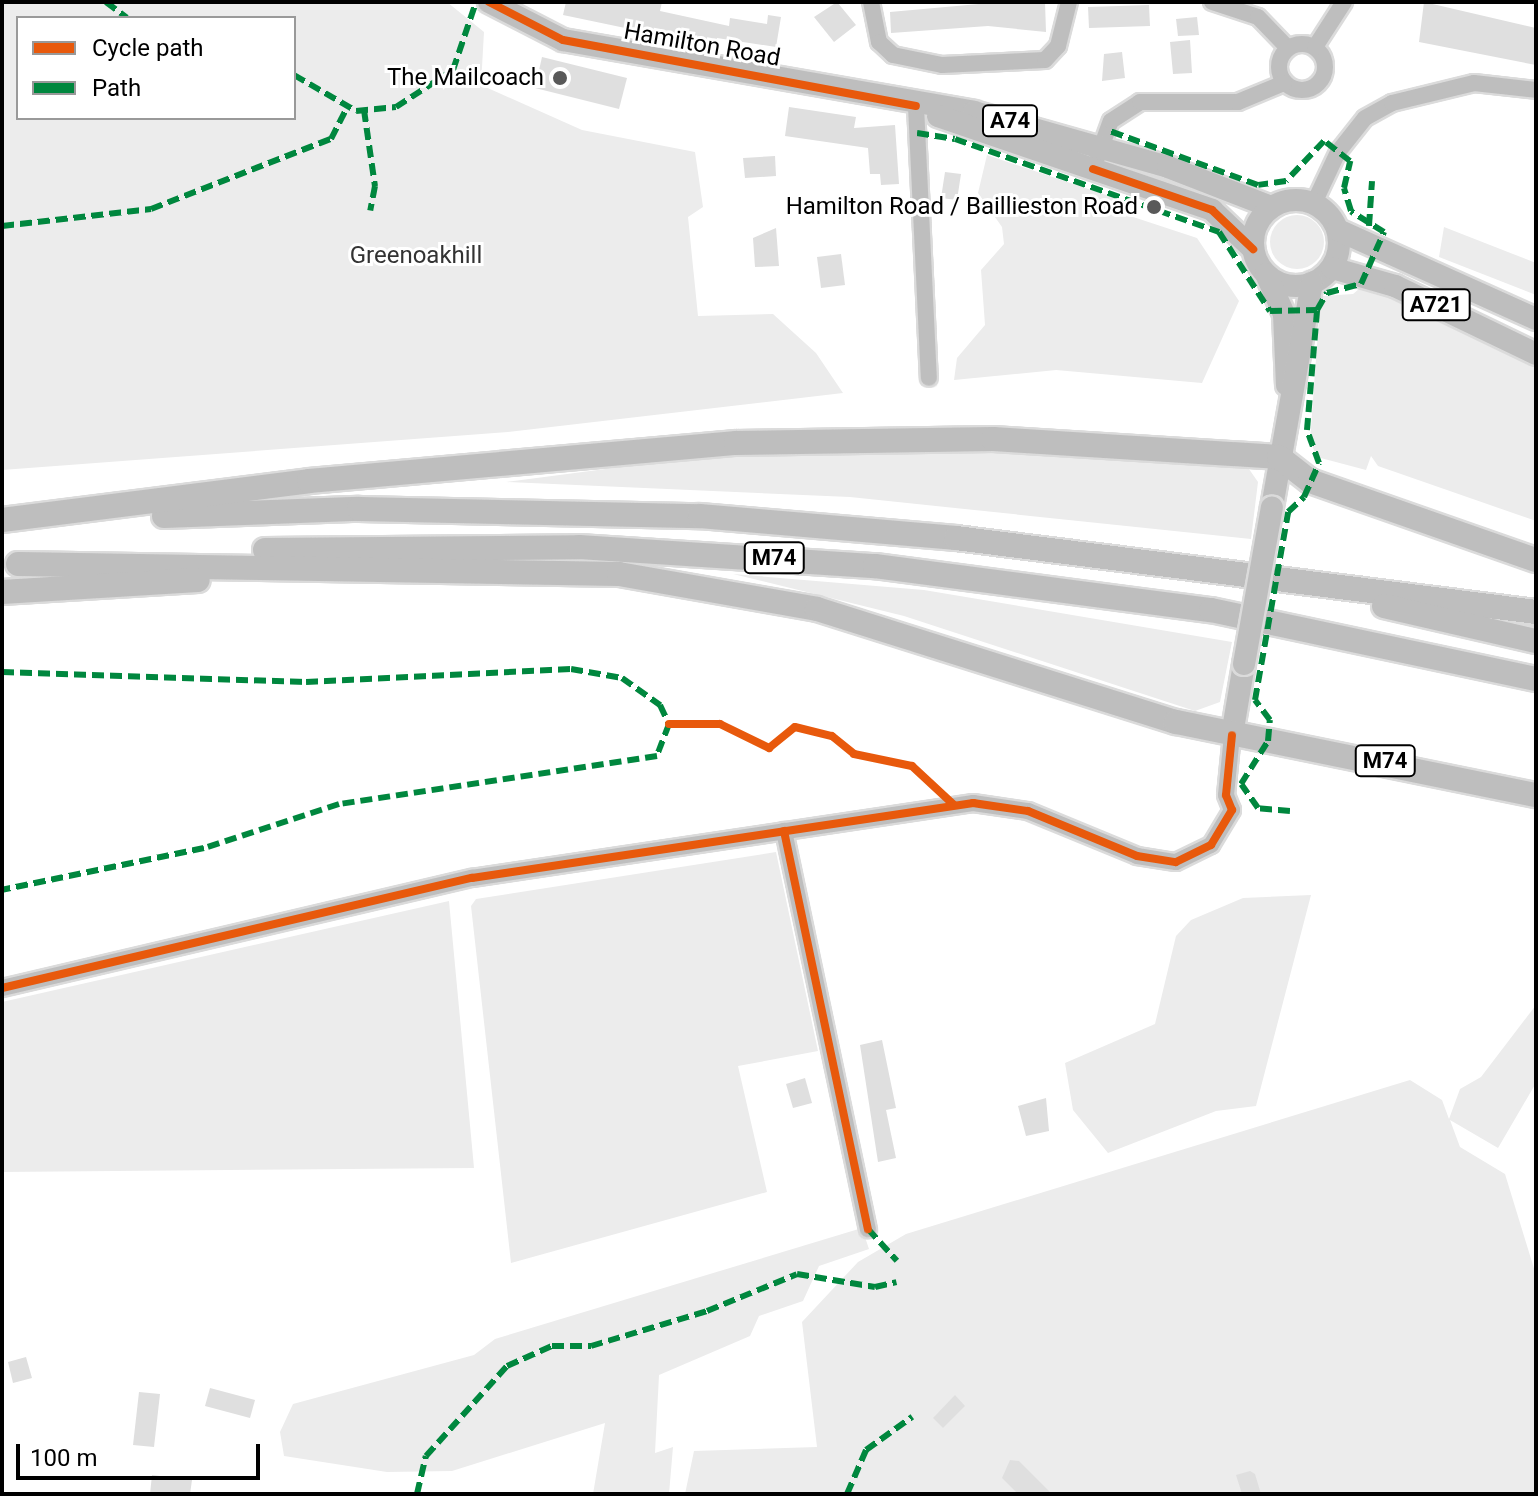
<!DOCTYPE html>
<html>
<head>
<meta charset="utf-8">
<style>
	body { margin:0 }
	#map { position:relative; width:1538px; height:1496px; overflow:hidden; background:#fff; font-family:Roboto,sans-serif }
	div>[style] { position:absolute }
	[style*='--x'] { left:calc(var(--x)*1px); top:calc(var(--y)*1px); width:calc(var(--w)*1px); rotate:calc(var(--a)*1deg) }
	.green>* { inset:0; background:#ececec }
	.round { border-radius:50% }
	.building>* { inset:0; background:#dfdfdf }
	.roads { filter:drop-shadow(2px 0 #dbdbdb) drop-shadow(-2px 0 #dbdbdb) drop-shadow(0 2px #dbdbdb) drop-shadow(0 -2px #dbdbdb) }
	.minor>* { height:16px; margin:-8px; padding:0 8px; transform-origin:8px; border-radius:8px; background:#bebebe }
	.minor>.ring { margin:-8px; padding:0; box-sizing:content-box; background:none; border:16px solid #bebebe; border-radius:50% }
	.major>* { height:22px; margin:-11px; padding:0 11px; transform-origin:11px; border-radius:11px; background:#bebebe }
	.major>.ring { margin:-11px; padding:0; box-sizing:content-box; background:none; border:22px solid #bebebe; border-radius:50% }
	.highway>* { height:24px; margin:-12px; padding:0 12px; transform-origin:12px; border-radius:12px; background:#bebebe }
	.bridges { filter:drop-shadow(2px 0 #dbdbdb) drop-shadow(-2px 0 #dbdbdb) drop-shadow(0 2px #dbdbdb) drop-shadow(0 -2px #dbdbdb) }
	.major-bridge>* { height:22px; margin:-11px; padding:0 11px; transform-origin:11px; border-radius:11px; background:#bebebe }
	.quiet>* { height:6px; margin-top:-3px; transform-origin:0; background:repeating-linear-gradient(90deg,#00873e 0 12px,transparent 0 18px) }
	.cycleway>* { height:8px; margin:-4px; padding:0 4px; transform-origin:4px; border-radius:4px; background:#e8590c }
	.dots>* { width:22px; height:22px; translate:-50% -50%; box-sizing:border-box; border:4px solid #fff; border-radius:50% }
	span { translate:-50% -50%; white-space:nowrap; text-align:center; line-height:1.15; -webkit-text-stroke:6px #fff; paint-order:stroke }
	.shield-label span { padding:2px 6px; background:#fff; border:2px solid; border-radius:6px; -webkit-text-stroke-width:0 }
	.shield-label { font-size:22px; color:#000; font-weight:700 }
	.street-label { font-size:24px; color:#000 }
	.poi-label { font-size:24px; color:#000 }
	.right { translate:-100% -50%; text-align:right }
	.park-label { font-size:24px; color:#333 }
	.frame { position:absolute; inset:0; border:4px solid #000; pointer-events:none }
	.legend { position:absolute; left:16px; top:16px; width:280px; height:104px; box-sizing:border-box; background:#fff; border:2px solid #999; margin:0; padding:10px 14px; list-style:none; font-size:24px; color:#000 }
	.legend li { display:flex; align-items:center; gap:16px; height:40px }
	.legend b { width:40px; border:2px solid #999 }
	.scale { position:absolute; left:16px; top:1444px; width:244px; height:36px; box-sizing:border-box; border:4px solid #000; border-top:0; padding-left:10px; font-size:24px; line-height:28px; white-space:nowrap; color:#000; -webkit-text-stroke:6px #fff; paint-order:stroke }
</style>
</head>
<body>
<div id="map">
	<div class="green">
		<div style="clip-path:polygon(evenodd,2px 2px,447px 2px,484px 32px,481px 85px,582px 130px,695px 152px,703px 207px,688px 217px,698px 316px,773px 314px,816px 353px,843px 393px,508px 432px,2px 470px,2px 2px,18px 18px,294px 18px,294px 118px,18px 118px,18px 18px)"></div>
		<div style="clip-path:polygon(987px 155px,1121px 200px,1118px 212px,1197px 238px,1239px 301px,1202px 383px,1056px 370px,954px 380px,957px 358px,985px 325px,981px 270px,1004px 244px,1002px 227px,978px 193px)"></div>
		<div class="round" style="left:1270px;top:215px;width:54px;height:54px"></div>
		<div style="clip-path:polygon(1444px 227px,1536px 263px,1536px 295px,1439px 257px)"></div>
		<div style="clip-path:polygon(1365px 284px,1536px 363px,1536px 521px,1378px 466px,1371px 456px,1366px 470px,1317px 457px,1310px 441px,1320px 304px,1323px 296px,1353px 294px)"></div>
		<div style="clip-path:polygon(934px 445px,1249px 469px,1258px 482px,1251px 539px,850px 497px,506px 482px,735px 452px)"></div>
		<div style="clip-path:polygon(733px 574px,924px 590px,1232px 642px,1220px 702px,1195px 711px,904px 616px)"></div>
		<div style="clip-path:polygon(776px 852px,818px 1051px,738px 1066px,767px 1192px,511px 1263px,471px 906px,476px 899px)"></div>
		<div style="clip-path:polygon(1311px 895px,1256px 1106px,1216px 1111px,1108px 1153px,1073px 1110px,1065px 1063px,1155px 1024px,1176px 936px,1191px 920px,1243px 898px)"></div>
		<div style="clip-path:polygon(449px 901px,474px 1168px,2px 1172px,2px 1002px)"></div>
		<div style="clip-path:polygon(1536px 1005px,1536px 1083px,1498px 1148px,1450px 1120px,1460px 1147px,1505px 1174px,1536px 1275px,1536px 1494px,685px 1494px,694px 1451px,817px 1447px,802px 1322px,858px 1262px,906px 1234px,1410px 1080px,1442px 1100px,1449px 1119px,1460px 1089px,1481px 1077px)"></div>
		<div style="clip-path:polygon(862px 1228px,869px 1249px,819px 1266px,803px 1301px,759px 1316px,750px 1336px,659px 1375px,655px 1453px,673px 1447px,669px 1494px,593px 1494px,605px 1423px,452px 1471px,387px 1472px,284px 1456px,280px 1432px,293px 1404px,474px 1355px,495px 1339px)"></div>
	</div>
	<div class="building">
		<div style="clip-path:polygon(566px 2px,662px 2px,660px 11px,729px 26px,730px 18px,767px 24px,768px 15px,781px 17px,776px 47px,717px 38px,716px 47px,563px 15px)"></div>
		<div style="clip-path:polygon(837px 2px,856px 25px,834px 42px,814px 17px)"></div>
		<div style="clip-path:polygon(1001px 2px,1045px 2px,1046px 32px,988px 26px,891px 33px,890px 12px)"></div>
		<div style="clip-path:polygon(1424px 2px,1536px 28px,1536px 65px,1419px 42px)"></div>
		<div style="clip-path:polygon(1149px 5px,1150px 26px,1089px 28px,1088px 7px)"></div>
		<div style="clip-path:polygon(1197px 17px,1199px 35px,1178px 36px,1176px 19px)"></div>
		<div style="clip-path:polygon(1190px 40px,1192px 73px,1173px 74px,1170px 42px)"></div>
		<div style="clip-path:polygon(1122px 52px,1125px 78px,1102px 81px,1104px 54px)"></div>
		<div style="clip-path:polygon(542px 57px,627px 78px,619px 109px,535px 88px)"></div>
		<div style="clip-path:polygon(789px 107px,856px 117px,854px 128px,895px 125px,899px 184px,881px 185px,880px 174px,870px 174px,868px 148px,785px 136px)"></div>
		<div style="clip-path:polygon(775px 156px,776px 176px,745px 178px,743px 158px)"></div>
		<div style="clip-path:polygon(945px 172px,961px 174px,957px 200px,941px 198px)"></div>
		<div style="clip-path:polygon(776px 228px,779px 266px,755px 267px,753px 238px)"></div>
		<div style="clip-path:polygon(841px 254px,845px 285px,821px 288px,817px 257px)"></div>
		<div style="clip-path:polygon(882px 1040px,896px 1108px,886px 1110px,896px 1158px,878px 1162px,860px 1045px)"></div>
		<div style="clip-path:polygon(805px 1078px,812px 1103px,793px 1108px,786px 1084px)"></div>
		<div style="clip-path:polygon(1046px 1098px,1049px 1131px,1026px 1136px,1018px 1106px)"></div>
		<div style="clip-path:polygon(26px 1357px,32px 1378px,13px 1383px,8px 1362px)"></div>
		<div style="clip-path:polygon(210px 1388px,255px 1400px,250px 1418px,205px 1406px)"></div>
		<div style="clip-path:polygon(139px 1392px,160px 1394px,154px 1447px,133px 1445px)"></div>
		<div style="clip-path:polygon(955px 1395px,965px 1406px,943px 1428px,933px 1418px)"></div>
		<div style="clip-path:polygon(1010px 1460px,1019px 1461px,1052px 1494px,1018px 1494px,1002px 1478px)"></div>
		<div style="clip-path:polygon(1250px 1471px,1255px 1474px,1261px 1494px,1242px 1494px,1236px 1475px)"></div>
		<div style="clip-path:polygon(152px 1475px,192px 1480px,190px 1494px,150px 1494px)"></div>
	</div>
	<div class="roads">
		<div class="minor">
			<div style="--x:871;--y:2;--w:41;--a:78.7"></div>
			<div style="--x:879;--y:42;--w:19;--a:43"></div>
			<div style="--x:893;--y:55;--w:50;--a:11.5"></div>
			<div style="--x:942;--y:65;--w:103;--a:-2.8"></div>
			<div style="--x:1045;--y:60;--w:19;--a:-47"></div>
			<div style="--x:1058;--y:46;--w:45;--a:-76"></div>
			<div style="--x:1212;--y:2;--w:48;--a:18.1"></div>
			<div style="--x:1258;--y:17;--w:42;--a:46"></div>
			<div class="ring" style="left:1279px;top:44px;width:30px;height:30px"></div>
			<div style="--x:1315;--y:47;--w:54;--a:-57.2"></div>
			<div style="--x:916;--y:106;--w:272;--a:87.3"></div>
			<div style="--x:1098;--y:156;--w:37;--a:-70"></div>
			<div style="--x:1111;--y:121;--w:35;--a:-33"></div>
			<div style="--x:1140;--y:102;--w:98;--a:0"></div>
			<div style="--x:1238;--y:102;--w:50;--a:-22.4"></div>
			<div style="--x:1314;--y:203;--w:56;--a:-64.8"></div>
			<div style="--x:1338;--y:152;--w:43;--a:-51.5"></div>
			<div style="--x:1365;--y:118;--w:31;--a:-29"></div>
			<div style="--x:1392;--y:103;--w:84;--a:-13.7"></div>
			<div style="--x:1474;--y:83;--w:62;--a:6.4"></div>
			<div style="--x:784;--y:831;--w:407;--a:78.1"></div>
			<div style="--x:2;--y:988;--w:483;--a:-13.2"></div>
			<div style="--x:472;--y:878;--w:507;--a:-8.51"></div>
			<div style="--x:973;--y:803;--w:56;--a:8.3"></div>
			<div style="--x:1028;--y:811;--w:118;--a:22.4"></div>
			<div style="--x:1137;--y:856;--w:39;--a:9"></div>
			<div style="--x:1176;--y:862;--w:39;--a:-26"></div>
			<div style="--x:1211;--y:845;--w:41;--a:-59"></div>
			<div style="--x:1232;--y:810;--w:16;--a:-112"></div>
			<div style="--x:1226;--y:795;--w:60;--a:-84.3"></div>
		</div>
		<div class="major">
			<div style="--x:489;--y:2;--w:83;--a:27.2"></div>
			<div style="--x:563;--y:40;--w:417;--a:9.9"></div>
			<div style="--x:974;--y:112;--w:202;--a:15.8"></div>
			<div style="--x:1168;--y:167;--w:110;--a:21.2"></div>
			<div style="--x:938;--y:116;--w:290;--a:18.9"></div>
			<div style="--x:1212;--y:210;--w:57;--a:43.6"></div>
			<div class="ring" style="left:1253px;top:200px;width:64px;height:64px"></div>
			<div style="--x:1338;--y:230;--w:217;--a:24.2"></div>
			<div style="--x:1332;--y:268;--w:66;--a:15.9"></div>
			<div style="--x:1395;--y:286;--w:157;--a:25.7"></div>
			<div style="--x:1266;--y:274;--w:44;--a:65.8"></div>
			<div style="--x:1284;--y:314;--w:71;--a:87.6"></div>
			<div style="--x:1272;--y:507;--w:228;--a:-79.9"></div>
			<div style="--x:1232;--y:735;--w:72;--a:-80.4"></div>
		</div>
		<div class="highway">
			<div style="--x:164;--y:516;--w:195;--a:-2.1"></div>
			<div style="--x:359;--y:509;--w:341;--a:1.2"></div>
			<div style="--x:700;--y:516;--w:257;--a:4.9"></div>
			<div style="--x:956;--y:538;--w:585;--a:7.27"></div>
			<div style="--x:2;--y:520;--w:309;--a:-7.2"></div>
			<div style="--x:309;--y:481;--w:429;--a:-5.1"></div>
			<div style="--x:736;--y:443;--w:257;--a:-0.9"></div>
			<div style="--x:993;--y:439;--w:287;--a:3.6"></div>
			<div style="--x:1279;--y:457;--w:39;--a:38"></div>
			<div style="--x:1310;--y:481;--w:239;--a:19.3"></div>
			<div style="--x:265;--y:550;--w:314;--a:-0.5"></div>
			<div style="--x:579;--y:547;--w:297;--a:3.7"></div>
			<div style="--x:875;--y:566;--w:339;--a:7.5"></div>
			<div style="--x:1211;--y:610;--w:332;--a:12"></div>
			<div style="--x:18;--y:564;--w:601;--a:0.95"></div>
			<div style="--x:619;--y:574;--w:201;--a:10"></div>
			<div style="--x:817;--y:609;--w:376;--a:17.5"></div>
			<div style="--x:1176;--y:722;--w:367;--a:11.5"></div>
			<div style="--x:2;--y:592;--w:196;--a:-3.5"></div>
			<div style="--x:1384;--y:606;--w:156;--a:13"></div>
		</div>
	</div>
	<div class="bridges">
		<div class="major-bridge">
			<div style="--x:1244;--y:664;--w:159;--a:-79.9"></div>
		</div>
	</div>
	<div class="quiet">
		<div style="--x:106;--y:2;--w:26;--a:37"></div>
		<div style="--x:294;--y:75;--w:72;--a:30.1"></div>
		<div style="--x:356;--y:111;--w:40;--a:-5.7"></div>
		<div style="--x:396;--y:107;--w:68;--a:-33"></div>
		<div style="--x:453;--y:70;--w:72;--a:-71.3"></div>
		<div style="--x:364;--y:110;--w:77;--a:81.8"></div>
		<div style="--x:375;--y:186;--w:25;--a:101"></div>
		<div style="--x:917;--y:133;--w:38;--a:9"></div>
		<div style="--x:955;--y:139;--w:280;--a:19.4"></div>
		<div style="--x:1219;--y:232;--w:94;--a:57.2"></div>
		<div style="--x:1270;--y:311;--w:47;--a:-1.2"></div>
		<div style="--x:1317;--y:310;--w:20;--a:-60"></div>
		<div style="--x:1327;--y:293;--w:35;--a:-15"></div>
		<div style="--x:1361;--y:284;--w:57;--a:-66.1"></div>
		<div style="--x:1384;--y:232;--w:39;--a:-148"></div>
		<div style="--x:1351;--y:211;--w:24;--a:-107"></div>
		<div style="--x:1344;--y:188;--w:28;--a:-77"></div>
		<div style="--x:1350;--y:161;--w:33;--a:-142"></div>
		<div style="--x:1324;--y:141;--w:55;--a:133.5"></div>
		<div style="--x:1286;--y:181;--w:28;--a:172"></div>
		<div style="--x:1258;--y:185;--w:161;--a:-160"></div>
		<div style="--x:2;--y:226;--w:150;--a:-6.5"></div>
		<div style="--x:151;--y:209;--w:193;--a:-21.3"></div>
		<div style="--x:331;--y:139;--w:36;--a:-63"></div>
		<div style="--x:1369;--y:226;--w:45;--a:-86.2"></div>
		<div style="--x:2;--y:672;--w:304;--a:1.9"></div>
		<div style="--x:306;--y:682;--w:265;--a:-2.8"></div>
		<div style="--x:571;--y:669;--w:52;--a:10"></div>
		<div style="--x:622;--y:678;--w:47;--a:35.4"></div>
		<div style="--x:660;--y:705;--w:21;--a:65"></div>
		<div style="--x:669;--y:724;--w:34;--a:111"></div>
		<div style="--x:657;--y:756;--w:322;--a:171.4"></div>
		<div style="--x:339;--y:804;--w:142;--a:161.9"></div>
		<div style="--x:204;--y:848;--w:206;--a:168.3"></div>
		<div style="--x:1290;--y:811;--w:32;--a:-175"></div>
		<div style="--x:1258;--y:808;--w:29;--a:-125"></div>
		<div style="--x:1241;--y:784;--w:51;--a:-57.9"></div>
		<div style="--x:1268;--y:741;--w:21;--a:-85"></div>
		<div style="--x:1270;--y:720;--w:25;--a:-127"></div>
		<div style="--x:1255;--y:700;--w:191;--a:-80"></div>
		<div style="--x:1288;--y:512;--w:22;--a:-43"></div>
		<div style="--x:1304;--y:497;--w:37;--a:-66"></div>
		<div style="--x:1319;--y:463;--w:35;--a:-110"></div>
		<div style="--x:1307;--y:430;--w:120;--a:-85.2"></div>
		<div style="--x:868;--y:1229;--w:43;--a:47.8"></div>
		<div style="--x:417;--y:1494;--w:39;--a:-77"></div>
		<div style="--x:426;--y:1456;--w:121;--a:-48"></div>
		<div style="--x:507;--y:1366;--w:49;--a:-24"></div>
		<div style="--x:552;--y:1346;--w:39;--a:0"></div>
		<div style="--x:591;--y:1346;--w:121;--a:-16.8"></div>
		<div style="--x:707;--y:1311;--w:97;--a:-22.3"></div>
		<div style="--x:797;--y:1274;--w:79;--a:9.5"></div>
		<div style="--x:875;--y:1287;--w:22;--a:-13"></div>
		<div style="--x:847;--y:1494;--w:48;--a:-66.6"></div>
		<div style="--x:866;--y:1450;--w:57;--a:-35.7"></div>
	</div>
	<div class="cycleway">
		<div style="--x:489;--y:2;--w:83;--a:27.2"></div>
		<div style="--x:563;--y:40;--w:359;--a:10.6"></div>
		<div style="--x:1093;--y:169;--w:126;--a:19"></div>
		<div style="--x:1212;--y:210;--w:57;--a:43.6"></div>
		<div style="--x:669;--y:724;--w:51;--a:0"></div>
		<div style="--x:720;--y:724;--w:55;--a:26.1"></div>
		<div style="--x:769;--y:748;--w:33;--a:-39"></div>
		<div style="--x:795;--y:727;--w:38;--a:14"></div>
		<div style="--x:832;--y:736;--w:28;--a:39"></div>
		<div style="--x:854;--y:754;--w:59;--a:11.7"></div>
		<div style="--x:912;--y:766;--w:57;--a:42.9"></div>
		<div style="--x:784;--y:831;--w:407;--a:78.1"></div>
		<div style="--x:2;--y:988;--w:483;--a:-13.2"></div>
		<div style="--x:472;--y:878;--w:507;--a:-8.51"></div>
		<div style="--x:973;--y:803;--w:56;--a:8.3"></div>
		<div style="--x:1028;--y:811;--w:118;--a:22.4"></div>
		<div style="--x:1137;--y:856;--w:39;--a:9"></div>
		<div style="--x:1176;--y:862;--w:39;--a:-26"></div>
		<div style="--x:1211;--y:845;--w:41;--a:-59"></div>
		<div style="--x:1232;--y:810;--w:16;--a:-112"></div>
		<div style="--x:1226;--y:795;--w:60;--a:-84.3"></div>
	</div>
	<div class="dots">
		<div style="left:560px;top:78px;background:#595959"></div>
		<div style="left:1154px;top:207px;background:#595959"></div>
	</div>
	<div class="shield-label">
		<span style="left:1010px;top:121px">A74</span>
		<span style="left:1436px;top:305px">A721</span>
		<span style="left:774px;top:558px">M74</span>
		<span style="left:1385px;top:761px">M74</span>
	</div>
	<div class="street-label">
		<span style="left:702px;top:45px;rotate:10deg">Hamilton Road</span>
	</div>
	<div class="poi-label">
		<span class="right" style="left:544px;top:78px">The Mailcoach</span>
		<span class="right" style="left:1138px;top:207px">Hamilton Road / Baillieston Road</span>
	</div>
	<div class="park-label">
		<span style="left:416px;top:256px">Greenoakhill</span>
	</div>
	<div class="frame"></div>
	<ul class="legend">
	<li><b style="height:10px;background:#e8590c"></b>Cycle path</li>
	<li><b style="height:10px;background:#00873e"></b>Path</li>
	</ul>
	<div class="scale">100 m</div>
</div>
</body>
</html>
